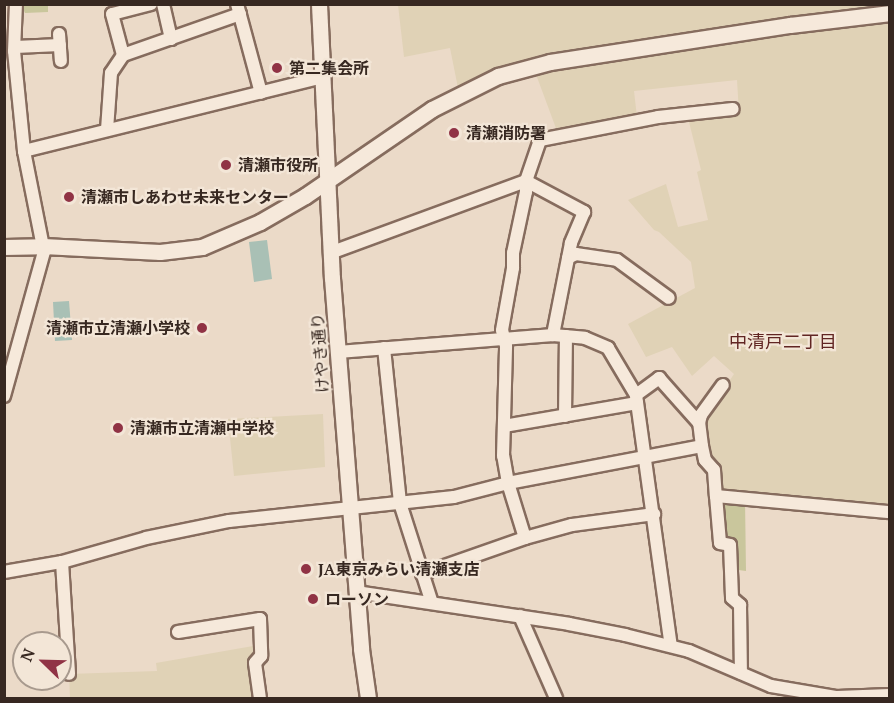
<!DOCTYPE html>
<html>
<head>
<meta charset="utf-8">
<style>
	body { margin:0 }
	#map { position:relative; width:894px; height:703px; overflow:hidden; background:#ebdac8; font-family:"PT Serif","Noto Sans JP",serif }
	div>[style] { position:absolute }
	[style*='--x'] { left:calc(var(--x)*1px); top:calc(var(--y)*1px); width:calc(var(--w)*1px); rotate:calc(var(--a)*1deg) }
	.farmland>* { inset:0; background:#e0d2b6 }
	.green>* { inset:0; background:#c9c69c }
	.water>* { inset:0; background:#a9c0b5 }
	.roads { filter:drop-shadow(2px 0 #866c5e) drop-shadow(-2px 0 #866c5e) drop-shadow(0 2px #866c5e) drop-shadow(0 -2px #866c5e) }
	.minor>* { height:12px; margin:-6px; padding:0 6px; transform-origin:6px; border-radius:6px; background:#f6e9db }
	.tertiary>* { height:15px; margin:-7.5px; padding:0 7.5px; transform-origin:7.5px; border-radius:7.5px; background:#f6e9db }
	.dots>* { width:16px; height:16px; translate:-50% -50%; box-sizing:border-box; border:3px solid #f3e6d7; border-radius:50% }
	span { translate:-50% -50%; white-space:nowrap; text-align:center; line-height:1.15; -webkit-text-stroke:4.5px #f3e6d7; paint-order:stroke }
	.poi-label { font-size:16px; color:#372821; font-weight:700 }
	.left { translate:0 -50%; text-align:left }
	.right { translate:-100% -50%; text-align:right }
	.street-label { font-size:16px; color:#372821 }
	.neighbourhood-label { font-size:18px; color:#612523 }
	.frame { position:absolute; inset:0; border:6px solid #372821; pointer-events:none }
	.north { position:absolute; left:12px; top:631px; width:60px; height:60px; box-sizing:border-box; background:#f3e6d7; border:2px solid #a89a8e; border-radius:50%; rotate:293deg; font-size:16px; font-weight:700; line-height:24px; text-align:center; color:#372821 }
	.north::after { content:''; display:block; margin:auto; width:21px; height:27px; background:#903345; clip-path:polygon(50% 0,100% 100%,50% 72%,0 100%) }
</style>
</head>
<body>
<div id="map">
	<div class="farmland">
		<div style="clip-path:polygon(889px 4px,890px 7px,539px 57px,495px 70px,458px 88px,450px 48px,404px 57px,398px 5px)"></div>
		<div style="clip-path:polygon(889px 19px,889px 512px,716px 496px,702px 446px,706px 416px,734px 374px,714px 356px,692px 376px,672px 347px,646px 357px,628px 324px,695px 288px,691px 262px,659px 232px,654px 230px,628px 200px,666px 184px,678px 227px,708px 220px,697px 172px,701px 170px,688px 118px,739px 113px,737px 80px,634px 91px,637px 117px,557px 131px,534px 69px,788px 30px)"></div>
		<div style="clip-path:polygon(323px 414px,325px 467px,234px 476px,228px 419px)"></div>
		<div style="clip-path:polygon(253px 646px,260px 698px,70px 698px,69px 674px,157px 671px,156px 663px)"></div>
	</div>
	<div class="green">
		<div style="clip-path:polygon(21px 5px,48px 5px,48px 12px,25px 13px)"></div>
		<div style="clip-path:polygon(716px 496px,745px 499px,746px 571px,731px 569px,730px 545px,720px 543px)"></div>
	</div>
	<div class="water">
		<div style="clip-path:polygon(267px 240px,272px 279px,254px 282px,249px 242px)"></div>
		<div style="clip-path:polygon(69px 301px,72px 340px,55px 341px,53px 302px)"></div>
	</div>
	<div class="roads">
		<div class="minor">
			<div style="--x:151;--y:4;--w:40;--a:165.6"></div>
			<div style="--x:112;--y:14;--w:42;--a:75"></div>
			<div style="--x:123;--y:55;--w:124;--a:-19.3"></div>
			<div style="--x:163;--y:4;--w:36;--a:77"></div>
			<div style="--x:237;--y:4;--w:92;--a:74.9"></div>
			<div style="--x:59;--y:34;--w:27;--a:86"></div>
			<div style="--x:15;--y:47;--w:45;--a:-2.5"></div>
			<div style="--x:107;--y:130;--w:57;--a:-86"></div>
			<div style="--x:111;--y:73;--w:22;--a:-56"></div>
			<div style="--x:24;--y:151;--w:305;--a:-13.9"></div>
			<div style="--x:330;--y:253;--w:209;--a:-20.2"></div>
			<div style="--x:526;--y:181;--w:66;--a:28.1"></div>
			<div style="--x:584;--y:212;--w:34;--a:113"></div>
			<div style="--x:571;--y:243;--w:94;--a:101.1"></div>
			<div style="--x:568;--y:258;--w:9;--a:-27"></div>
			<div style="--x:576;--y:254;--w:41;--a:8.3"></div>
			<div style="--x:617;--y:260;--w:64;--a:36.2"></div>
			<div style="--x:384;--y:348;--w:156;--a:84.1"></div>
			<div style="--x:400;--y:503;--w:105;--a:72.3"></div>
			<div style="--x:338;--y:352;--w:216;--a:-4.5"></div>
			<div style="--x:553;--y:335;--w:32;--a:5"></div>
			<div style="--x:585;--y:338;--w:25;--a:23"></div>
			<div style="--x:608;--y:348;--w:55;--a:59.2"></div>
			<div style="--x:636;--y:395;--w:253;--a:82.1"></div>
			<div style="--x:636;--y:395;--w:29;--a:-36"></div>
			<div style="--x:659;--y:378;--w:60;--a:48.4"></div>
			<div style="--x:4;--y:396;--w:149;--a:-74.5"></div>
			<div style="--x:44;--y:252;--w:103;--a:-101.2"></div>
			<div style="--x:24;--y:151;--w:100;--a:-95.7"></div>
			<div style="--x:14;--y:51;--w:47;--a:-87.6"></div>
			<div style="--x:565;--y:416;--w:80;--a:-89.3"></div>
			<div style="--x:504;--y:426;--w:135;--a:-9.8"></div>
			<div style="--x:702;--y:446;--w:23;--a:-97"></div>
			<div style="--x:699;--y:423;--w:8;--a:-76"></div>
			<div style="--x:701;--y:415;--w:37;--a:-54"></div>
			<div style="--x:716;--y:496;--w:47;--a:85.1"></div>
			<div style="--x:720;--y:543;--w:10;--a:11"></div>
			<div style="--x:730;--y:545;--w:53;--a:87.8"></div>
			<div style="--x:732;--y:598;--w:11;--a:41"></div>
			<div style="--x:740;--y:605;--w:68;--a:89.2"></div>
			<div style="--x:525;--y:538;--w:58;--a:-107.2"></div>
			<div style="--x:508;--y:483;--w:27;--a:-100"></div>
			<div style="--x:503;--y:456;--w:110;--a:-88.4"></div>
			<div style="--x:506;--y:346;--w:16;--a:-104"></div>
			<div style="--x:502;--y:330;--w:63;--a:-79.9"></div>
			<div style="--x:513;--y:268;--w:15;--a:-90"></div>
			<div style="--x:513;--y:253;--w:62;--a:-78"></div>
			<div style="--x:526;--y:192;--w:11;--a:-90"></div>
			<div style="--x:526;--y:181;--w:43;--a:-71.1"></div>
			<div style="--x:540;--y:140;--w:120;--a:-11"></div>
			<div style="--x:658;--y:117;--w:75;--a:-6.1"></div>
			<div style="--x:62;--y:562;--w:112;--a:86.4"></div>
			<div style="--x:4;--y:572;--w:59;--a:-9.8"></div>
			<div style="--x:62;--y:562;--w:87;--a:-15.9"></div>
			<div style="--x:146;--y:538;--w:85;--a:-11.6"></div>
			<div style="--x:229;--y:521;--w:226;--a:-6.1"></div>
			<div style="--x:454;--y:497;--w:56;--a:-14.5"></div>
			<div style="--x:508;--y:483;--w:197;--a:-10.8"></div>
			<div style="--x:702;--y:446;--w:14;--a:78"></div>
			<div style="--x:705;--y:460;--w:13;--a:48"></div>
			<div style="--x:714;--y:470;--w:26;--a:86"></div>
			<div style="--x:716;--y:496;--w:175;--a:5.3"></div>
			<div style="--x:422;--y:574;--w:109;--a:-19.3"></div>
			<div style="--x:525;--y:538;--w:49;--a:-15.5"></div>
			<div style="--x:572;--y:525;--w:83;--a:-7.6"></div>
			<div style="--x:356;--y:592;--w:215;--a:8.5"></div>
			<div style="--x:569;--y:624;--w:57;--a:11.1"></div>
			<div style="--x:625;--y:635;--w:66;--a:14"></div>
			<div style="--x:689;--y:651;--w:89;--a:23.1"></div>
			<div style="--x:771;--y:686;--w:67;--a:9.5"></div>
			<div style="--x:837;--y:697;--w:53;--a:-2.2"></div>
			<div style="--x:520;--y:616;--w:90;--a:66.3"></div>
			<div style="--x:178;--y:632;--w:83;--a:-9"></div>
			<div style="--x:260;--y:619;--w:37;--a:88"></div>
			<div style="--x:261;--y:656;--w:9;--a:131"></div>
			<div style="--x:255;--y:663;--w:35;--a:82"></div>
		</div>
		<div class="tertiary">
			<div style="--x:319;--y:4;--w:274;--a:87.3"></div>
			<div style="--x:332;--y:278;--w:372;--a:85.5"></div>
			<div style="--x:361;--y:649;--w:49;--a:81.9"></div>
			<div style="--x:4;--y:247;--w:39;--a:-1"></div>
			<div style="--x:43;--y:246;--w:117;--a:2.9"></div>
			<div style="--x:160;--y:252;--w:42;--a:-6.8"></div>
			<div style="--x:202;--y:247;--w:63;--a:-23.3"></div>
			<div style="--x:260;--y:222;--w:52;--a:-30"></div>
			<div style="--x:305;--y:196;--w:154;--a:-34.4"></div>
			<div style="--x:432;--y:109;--w:74;--a:-26.6"></div>
			<div style="--x:498;--y:76;--w:54;--a:-15.1"></div>
			<div style="--x:550;--y:62;--w:243;--a:-8.8"></div>
			<div style="--x:790;--y:25;--w:101;--a:-6.8"></div>
		</div>
	</div>
	<div class="dots">
		<div style="left:277px;top:68px;background:#903345"></div>
		<div style="left:454px;top:133px;background:#903345"></div>
		<div style="left:226px;top:165px;background:#903345"></div>
		<div style="left:69px;top:197px;background:#903345"></div>
		<div style="left:202px;top:328px;background:#903345"></div>
		<div style="left:118px;top:428px;background:#903345"></div>
		<div style="left:306px;top:569px;background:#903345"></div>
		<div style="left:313px;top:599px;background:#903345"></div>
	</div>
	<div class="poi-label">
		<span class="left" style="left:289px;top:68px">第二集会所</span>
		<span class="left" style="left:466px;top:133px">清瀬消防署</span>
		<span class="left" style="left:238px;top:165px">清瀬市役所</span>
		<span class="left" style="left:81px;top:197px">清瀬市しあわせ未来センター</span>
		<span class="right" style="left:190px;top:328px">清瀬市立清瀬小学校</span>
		<span class="left" style="left:130px;top:428px">清瀬市立清瀬中学校</span>
		<span class="left" style="left:318px;top:569px">JA東京みらい清瀬支店</span>
		<span class="left" style="left:325px;top:599px">ローソン</span>
	</div>
	<div class="street-label">
		<span style="left:320px;top:353px;rotate:-94deg">けやき通り</span>
	</div>
	<div class="neighbourhood-label">
		<span style="left:783px;top:341px">中清戸二丁目</span>
	</div>
	<div class="frame"></div>
	<div class="north">N</div>
</div>
</body>
</html>
